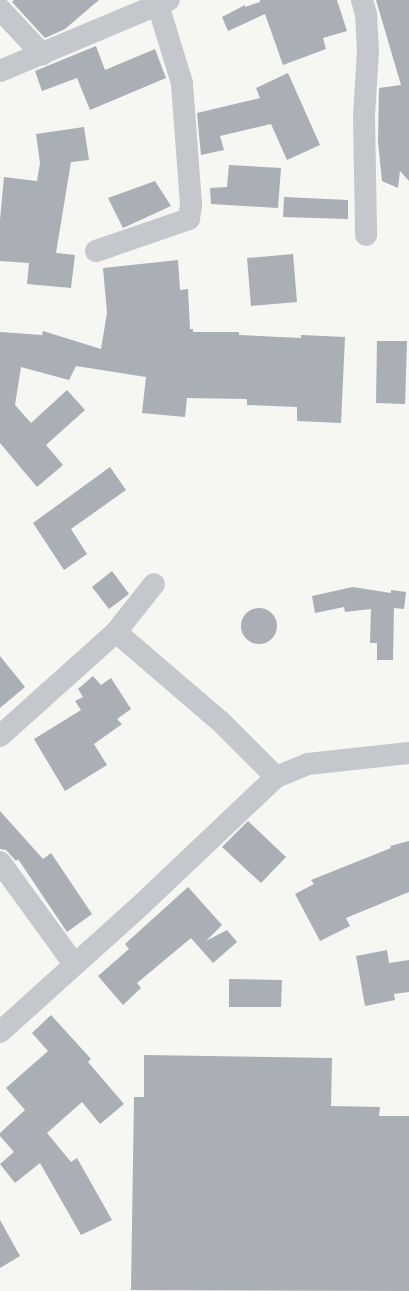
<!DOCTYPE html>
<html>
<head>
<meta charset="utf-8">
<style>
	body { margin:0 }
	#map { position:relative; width:409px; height:1291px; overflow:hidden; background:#f6f6f3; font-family:Signika,sans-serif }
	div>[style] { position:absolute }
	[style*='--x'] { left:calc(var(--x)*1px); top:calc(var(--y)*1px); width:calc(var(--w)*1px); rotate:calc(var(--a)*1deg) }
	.building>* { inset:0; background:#a9afb5 }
	.round { border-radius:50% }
	.minor>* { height:22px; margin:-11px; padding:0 11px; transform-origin:11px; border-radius:11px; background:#c4c7cb }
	span { translate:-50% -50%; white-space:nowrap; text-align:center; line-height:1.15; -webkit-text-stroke:5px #fff; paint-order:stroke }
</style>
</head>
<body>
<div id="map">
	<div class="building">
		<div style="clip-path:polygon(14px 0,99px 0,65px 29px,45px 38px,12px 2px)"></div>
		<div style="clip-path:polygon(260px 0,337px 0,347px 31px,323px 38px,326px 49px,283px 65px,265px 14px,228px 31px,222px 17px,245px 5px,245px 7px,260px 2px)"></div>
		<div style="clip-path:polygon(376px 0,409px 0,409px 181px,400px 171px,398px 188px,382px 181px,378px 142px,379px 88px,401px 85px)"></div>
		<div style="clip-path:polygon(96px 46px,105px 70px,155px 49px,166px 78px,90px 110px,77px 78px,42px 91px,35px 71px)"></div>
		<div style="clip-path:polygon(288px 73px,320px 145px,287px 160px,271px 124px,220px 136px,224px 150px,201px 155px,197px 113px,260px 98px,256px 88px)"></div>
		<div style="clip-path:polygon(84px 127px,89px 160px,71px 162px,56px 253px,75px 255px,71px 288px,27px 284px,29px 263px,0 261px,0 220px,4px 177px,37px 181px,40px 163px,36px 134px)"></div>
		<div style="clip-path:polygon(229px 165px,281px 168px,278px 208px,211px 204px,210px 188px,227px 187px)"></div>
		<div style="clip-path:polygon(155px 181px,171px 206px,123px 228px,108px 198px)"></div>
		<div style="clip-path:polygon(284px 197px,348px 200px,348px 219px,283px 217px)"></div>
		<div style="clip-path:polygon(293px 254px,297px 302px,251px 306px,247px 258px)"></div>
		<div style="clip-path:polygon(178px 260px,180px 290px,188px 289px,190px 329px,193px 329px,193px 332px,239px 332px,239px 335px,301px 338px,301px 335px,345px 337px,341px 423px,297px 421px,297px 407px,247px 405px,247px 399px,187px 398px,185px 417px,142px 413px,146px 377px,76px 366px,69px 380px,21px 367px,15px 405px,31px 423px,67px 390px,85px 410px,46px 445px,63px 465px,37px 487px,0 443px,0 332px,42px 335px,43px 331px,101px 349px,107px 313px,103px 268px)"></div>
		<div style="clip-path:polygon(377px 341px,407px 341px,405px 404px,376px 403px)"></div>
		<div style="clip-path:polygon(110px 467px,126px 490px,71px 529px,87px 554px,64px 570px,33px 523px)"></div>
		<div style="clip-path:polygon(112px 571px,129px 594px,109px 609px,92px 587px)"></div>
		<div style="clip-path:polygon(353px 587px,391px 593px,391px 590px,406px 592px,404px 609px,394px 608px,393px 660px,377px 660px,377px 643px,370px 643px,371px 609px,345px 612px,344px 607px,315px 613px,312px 596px)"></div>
		<div class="round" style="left:241px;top:608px;width:36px;height:36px"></div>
		<div style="clip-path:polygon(0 656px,25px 687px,0 708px)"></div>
		<div style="clip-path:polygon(93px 676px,101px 685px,111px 678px,131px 709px,117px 719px,122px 724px,94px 744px,107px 765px,65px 791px,34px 739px,81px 710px,75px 701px,83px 697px,78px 689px)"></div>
		<div style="clip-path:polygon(0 811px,43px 859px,51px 853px,92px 914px,67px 932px,18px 859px,16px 861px,6px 850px,0 849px)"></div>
		<div style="clip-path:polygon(248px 821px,286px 857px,261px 883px,222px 847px)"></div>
		<div style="clip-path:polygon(409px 841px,409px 892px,346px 918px,350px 926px,320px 941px,295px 894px,314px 884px,311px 880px,391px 848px,390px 846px)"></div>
		<div style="clip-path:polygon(188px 887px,222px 925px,206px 941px,227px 930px,237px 942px,213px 963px,191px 938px,137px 983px,141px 988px,123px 1005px,98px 976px,129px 949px,125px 944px)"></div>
		<div style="clip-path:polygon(387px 950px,389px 963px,409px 960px,409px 992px,394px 994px,395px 1000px,365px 1006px,356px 956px)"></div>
		<div style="clip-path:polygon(229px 979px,282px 980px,281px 1007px,229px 1007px)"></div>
		<div style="clip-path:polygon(51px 1015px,91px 1059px,88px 1062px,124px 1104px,100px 1124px,82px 1102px,47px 1133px,71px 1162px,77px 1158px,112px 1220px,81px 1235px,40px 1163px,15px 1183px,0 1164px,14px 1152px,0 1136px,0 1133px,25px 1110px,6px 1088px,48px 1051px,32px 1033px)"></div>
		<div style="clip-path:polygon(144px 1055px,332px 1058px,331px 1106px,380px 1107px,379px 1116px,409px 1116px,409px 1291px,131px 1290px,134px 1097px,144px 1097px)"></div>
		<div style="clip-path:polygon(0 1220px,20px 1256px,0 1268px)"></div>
	</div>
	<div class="minor">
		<div style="--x:362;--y:0;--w:15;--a:74"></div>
		<div style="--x:366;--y:14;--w:37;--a:87"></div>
		<div style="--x:368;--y:51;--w:65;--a:93.5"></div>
		<div style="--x:364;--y:116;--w:119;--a:89"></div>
		<div style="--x:0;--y:9;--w:62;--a:47"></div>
		<div style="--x:0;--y:71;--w:183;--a:-22.8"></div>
		<div style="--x:96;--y:251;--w:98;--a:-19"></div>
		<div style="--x:189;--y:219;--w:15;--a:-82"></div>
		<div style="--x:191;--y:204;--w:121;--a:-94.3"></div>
		<div style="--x:182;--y:83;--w:82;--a:-107.1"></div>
		<div style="--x:116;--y:632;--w:138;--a:40.6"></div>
		<div style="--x:221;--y:722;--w:78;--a:45"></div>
		<div style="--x:0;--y:736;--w:156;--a:-41.9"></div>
		<div style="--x:116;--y:632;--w:61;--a:-51.6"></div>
		<div style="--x:0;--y:862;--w:126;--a:54"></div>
		<div style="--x:0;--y:1032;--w:188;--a:-42"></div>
		<div style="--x:140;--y:906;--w:187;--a:-43.5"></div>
		<div style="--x:276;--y:777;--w:35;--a:-22"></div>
		<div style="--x:308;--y:764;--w:102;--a:-6.2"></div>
	</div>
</div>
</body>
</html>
